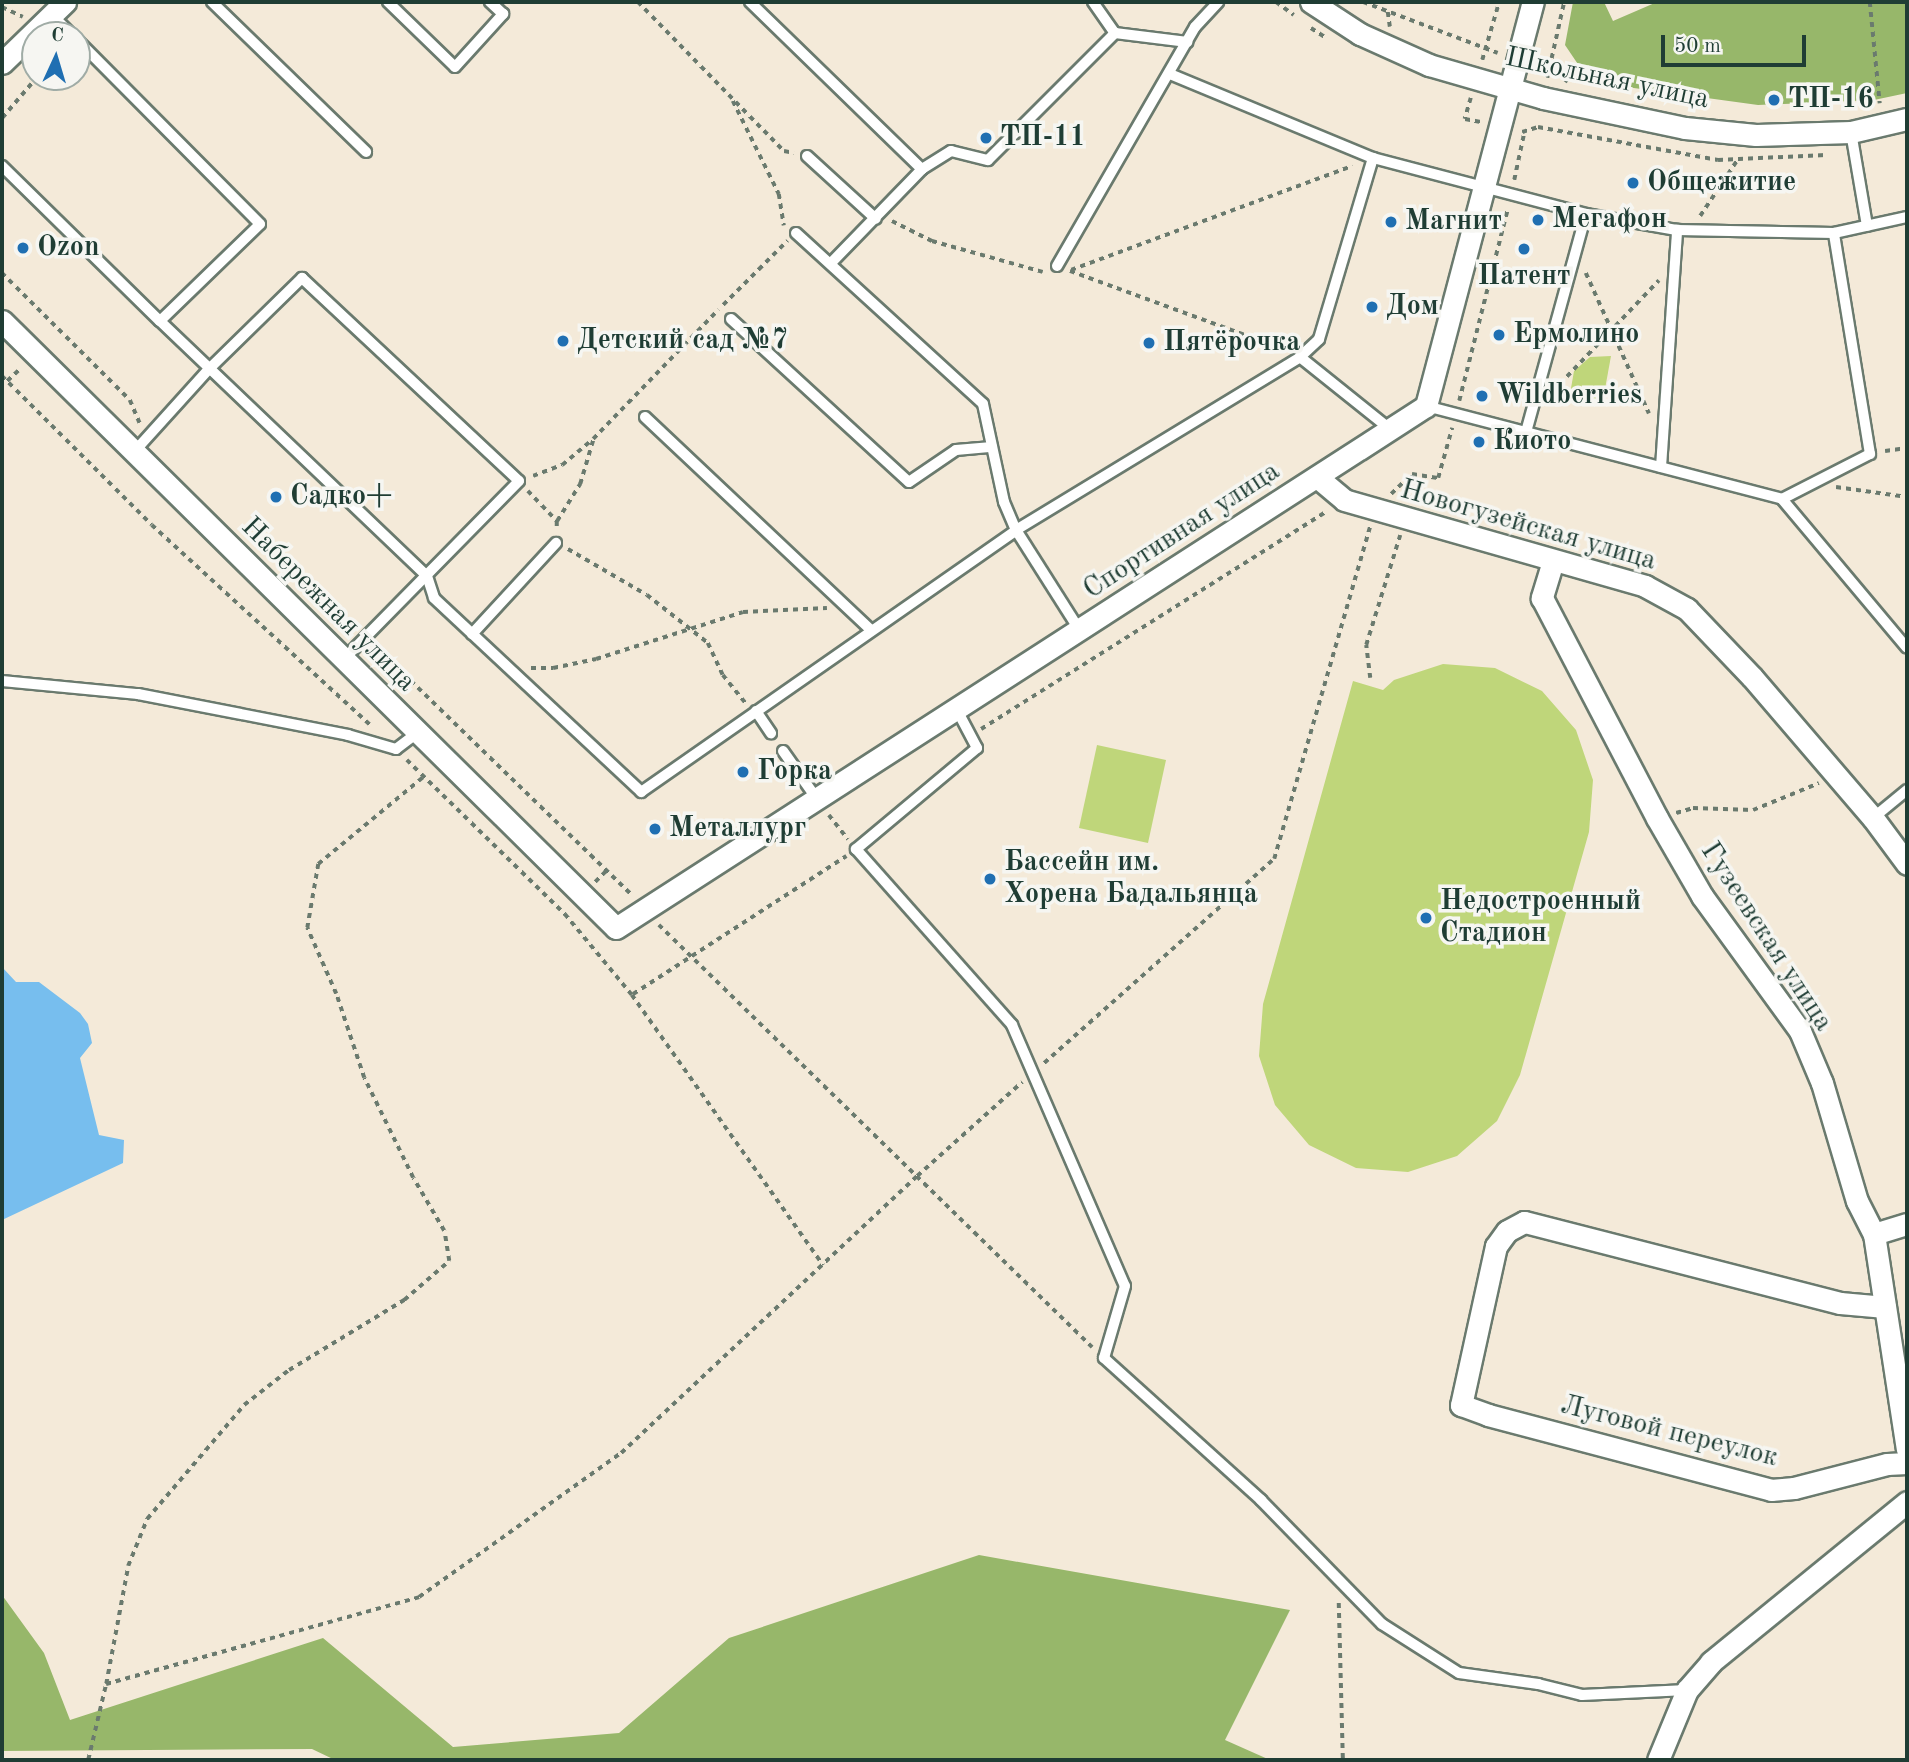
<!DOCTYPE html>
<html>
<head>
<meta charset="utf-8">
<style>
	body { margin:0 }
	#map { position:relative; width:1909px; height:1762px; overflow:hidden; background:#f4ead9; font-family:"Old Standard TT",serif }
	div>[style] { position:absolute }
	[style*='--x'] { left:calc(var(--x)*1px); top:calc(var(--y)*1px); width:calc(var(--w)*1px); rotate:calc(var(--a)*1deg) }
	.green>* { inset:0; background:#bfd67a }
	.forest>* { inset:0; background:#97b76a }
	.water>* { inset:0; background:#77beee }
	.path>* { height:3.5px; margin-top:-1.75px; transform-origin:0; background:repeating-linear-gradient(90deg,#6a7a6e 0 5px,transparent 0 10px) }
	.roads { filter:drop-shadow(2px 0 #6a7a6e) drop-shadow(-2px 0 #6a7a6e) drop-shadow(0 2px #6a7a6e) drop-shadow(0 -2px #6a7a6e) }
	.lane>* { height:10px; margin:-5px; padding:0 5px; transform-origin:5px; border-radius:5px; background:#fff }
	.street>* { height:21px; margin:-10.5px; padding:0 10.5px; transform-origin:10.5px; border-radius:10.5px; background:#fff }
	.dots>* { width:19px; height:19px; translate:-50% -50%; box-sizing:border-box; border:4px solid #f6f6f2; border-radius:50% }
	span { translate:-50% -50%; white-space:nowrap; text-align:center; line-height:1.15; -webkit-text-stroke:7px #f6f6f2; paint-order:stroke }
	.street-label { font-size:28px; color:#1f3d34 }
	.poi-label { font-size:28px; color:#1f3d34; font-weight:700 }
	.left { translate:0 -50%; text-align:left }
	.frame { position:absolute; inset:0; border:4px solid #1f3d34; pointer-events:none }
	.north { position:absolute; left:21px; top:21px; width:70px; height:70px; box-sizing:border-box; background:#f6f6f2; border:2px solid #a0aca6; border-radius:50%; rotate:4deg; font-size:19px; font-weight:700; line-height:28px; text-align:center; color:#1f3d34 }
	.north::after { content:''; display:block; margin:auto; width:24px; height:32px; background:#1f6fb2; clip-path:polygon(50% 0,100% 100%,50% 72%,0 100%) }
	.scale { position:absolute; left:1661px; top:35px; width:145px; height:32px; box-sizing:border-box; border:4px solid #1f3d34; border-top:0; padding-left:9px; font-size:21px; line-height:24px; white-space:nowrap; color:#1f3d34; -webkit-text-stroke:5px #f6f6f2; paint-order:stroke }
</style>
</head>
<body>
<div id="map">
	<div class="green">
		<div style="clip-path:polygon(1611px 356px,1603px 400px,1570px 394px,1574px 371px,1590px 357px)"></div>
		<div style="clip-path:polygon(1443px 664px,1495px 668px,1542px 691px,1576px 730px,1593px 780px,1589px 832px,1520px 1075px,1497px 1121px,1457px 1156px,1408px 1172px,1356px 1168px,1309px 1145px,1275px 1105px,1259px 1056px,1263px 1004px,1353px 681px,1383px 690px,1394px 680px)"></div>
		<div style="clip-path:polygon(1097px 745px,1166px 760px,1148px 843px,1079px 828px)"></div>
	</div>
	<div class="forest">
		<div style="clip-path:polygon(1573px 2px,1604px 2px,1613px 21px,1657px 2px,1907px 2px,1907px 93px,1874px 100px,1758px 105px,1590px 82px,1565px 45px)"></div>
		<div style="clip-path:polygon(979px 1555px,1290px 1610px,1225px 1740px,1270px 1760px,335px 1760px,312px 1749px,2px 1751px,2px 1595px,44px 1653px,70px 1720px,323px 1638px,453px 1747px,619px 1733px,729px 1638px)"></div>
	</div>
	<div class="water">
		<div style="clip-path:polygon(2px 967px,16px 982px,39px 982px,80px 1013px,88px 1024px,92px 1043px,80px 1058px,99px 1135px,124px 1140px,123px 1163px,2px 1220px)"></div>
	</div>
	<div class="path">
		<div style="--x:638;--y:2;--w:209;--a:45.6"></div>
		<div style="--x:784;--y:151;--w:10;--a:11"></div>
		<div style="--x:1276;--y:2;--w:22;--a:36"></div>
		<div style="--x:1363;--y:2;--w:144;--a:20.7"></div>
		<div style="--x:1870;--y:2;--w:102;--a:84.4"></div>
		<div style="--x:2;--y:7;--w:23;--a:25"></div>
		<div style="--x:1388;--y:12;--w:15;--a:82"></div>
		<div style="--x:1311;--y:28;--w:17;--a:33"></div>
		<div style="--x:1482;--y:60;--w:60;--a:-73.7"></div>
		<div style="--x:1536;--y:64;--w:13;--a:13"></div>
		<div style="--x:1549;--y:67;--w:24;--a:38"></div>
		<div style="--x:1547;--y:78;--w:78;--a:-77.4"></div>
		<div style="--x:1471;--y:98;--w:22;--a:106"></div>
		<div style="--x:1465;--y:119;--w:16;--a:11"></div>
		<div style="--x:733;--y:101;--w:104;--a:63.7"></div>
		<div style="--x:779;--y:194;--w:32;--a:81"></div>
		<div style="--x:2;--y:118;--w:54;--a:-49.5"></div>
		<div style="--x:1522;--y:132;--w:17;--a:-17"></div>
		<div style="--x:1538;--y:127;--w:183;--a:10.4"></div>
		<div style="--x:1718;--y:160;--w:108;--a:-2.7"></div>
		<div style="--x:1514;--y:180;--w:48;--a:-78"></div>
		<div style="--x:1700;--y:216;--w:69;--a:-56.3"></div>
		<div style="--x:892;--y:221;--w:45;--a:26.6"></div>
		<div style="--x:932;--y:241;--w:115;--a:15.6"></div>
		<div style="--x:1071;--y:270;--w:300;--a:-20.3"></div>
		<div style="--x:1070;--y:271;--w:230;--a:20.1"></div>
		<div style="--x:2;--y:273;--w:180;--a:44.8"></div>
		<div style="--x:130;--y:400;--w:25;--a:67"></div>
		<div style="--x:1586;--y:273;--w:154;--a:65.8"></div>
		<div style="--x:723;--y:305;--w:91;--a:-45"></div>
		<div style="--x:2;--y:376;--w:211;--a:44.8"></div>
		<div style="--x:152;--y:525;--w:297;--a:42.5"></div>
		<div style="--x:7;--y:381;--w:19;--a:-43"></div>
		<div style="--x:1553;--y:391;--w:153;--a:-46.3"></div>
		<div style="--x:1514;--y:394;--w:9;--a:13"></div>
		<div style="--x:1459;--y:401;--w:199;--a:-75.8"></div>
		<div style="--x:1885;--y:451;--w:22;--a:-8"></div>
		<div style="--x:533;--y:476;--w:31;--a:-21"></div>
		<div style="--x:562;--y:465;--w:40;--a:-40"></div>
		<div style="--x:593;--y:439;--w:180;--a:-45.9"></div>
		<div style="--x:1836;--y:487;--w:72;--a:8"></div>
		<div style="--x:528;--y:491;--w:42;--a:46"></div>
		<div style="--x:557;--y:521;--w:10;--a:90"></div>
		<div style="--x:1391;--y:494;--w:29;--a:-44"></div>
		<div style="--x:1408;--y:500;--w:26;--a:-81"></div>
		<div style="--x:1412;--y:474;--w:26;--a:9"></div>
		<div style="--x:1438;--y:478;--w:52;--a:-74.4"></div>
		<div style="--x:557;--y:521;--w:44;--a:-58.1"></div>
		<div style="--x:580;--y:484;--w:46;--a:-73.5"></div>
		<div style="--x:568;--y:549;--w:91;--a:30.2"></div>
		<div style="--x:647;--y:595;--w:78;--a:38.2"></div>
		<div style="--x:708;--y:643;--w:35;--a:65"></div>
		<div style="--x:723;--y:675;--w:36;--a:51"></div>
		<div style="--x:375;--y:646;--w:359;--a:44.1"></div>
		<div style="--x:531;--y:668;--w:22;--a:0"></div>
		<div style="--x:553;--y:668;--w:44;--a:-11.8"></div>
		<div style="--x:596;--y:659;--w:154;--a:-17.7"></div>
		<div style="--x:743;--y:612;--w:84;--a:-2.7"></div>
		<div style="--x:1370;--y:678;--w:33;--a:-97"></div>
		<div style="--x:1366;--y:645;--w:115;--a:-72.8"></div>
		<div style="--x:981;--y:729;--w:409;--a:-32.2"></div>
		<div style="--x:407;--y:760;--w:221;--a:44.3"></div>
		<div style="--x:565;--y:914;--w:105;--a:50.4"></div>
		<div style="--x:632;--y:995;--w:331;--a:54.7"></div>
		<div style="--x:1676;--y:813;--w:18;--a:-16"></div>
		<div style="--x:1693;--y:808;--w:60;--a:1.9"></div>
		<div style="--x:1753;--y:810;--w:71;--a:-22.2"></div>
		<div style="--x:829;--y:815;--w:31;--a:52"></div>
		<div style="--x:595;--y:882;--w:16;--a:-45"></div>
		<div style="--x:659;--y:925;--w:605;--a:44.26"></div>
		<div style="--x:633;--y:994;--w:254;--a:-32.9"></div>
		<div style="--x:1044;--y:1063;--w:307;--a:-41.6"></div>
		<div style="--x:1274;--y:859;--w:347;--a:-73.9"></div>
		<div style="--x:1339;--y:1603;--w:157;--a:88.5"></div>
		<div style="--x:106;--y:1684;--w:120;--a:-79.4"></div>
		<div style="--x:128;--y:1566;--w:51;--a:-68"></div>
		<div style="--x:147;--y:1519;--w:150;--a:-49.6"></div>
		<div style="--x:244;--y:1405;--w:57;--a:-37.9"></div>
		<div style="--x:289;--y:1370;--w:135;--a:-31.3"></div>
		<div style="--x:404;--y:1300;--w:60;--a:-40.9"></div>
		<div style="--x:449;--y:1261;--w:30;--a:-99"></div>
		<div style="--x:444;--y:1231;--w:61;--a:-120.3"></div>
		<div style="--x:413;--y:1178;--w:111;--a:-116.1"></div>
		<div style="--x:364;--y:1078;--w:89;--a:-108.4"></div>
		<div style="--x:336;--y:994;--w:72;--a:-113.7"></div>
		<div style="--x:307;--y:928;--w:65;--a:-80.2"></div>
		<div style="--x:318;--y:864;--w:136;--a:-39.6"></div>
		<div style="--x:88;--y:1760;--w:78;--a:-76.7"></div>
		<div style="--x:106;--y:1684;--w:325;--a:-15.5"></div>
		<div style="--x:419;--y:1597;--w:248;--a:-35.5"></div>
		<div style="--x:621;--y:1453;--w:405;--a:-43.1"></div>
		<div style="--x:917;--y:1176;--w:141;--a:-41.8"></div>
	</div>
	<div class="roads">
		<div class="lane">
			<div style="--x:212;--y:2;--w:215;--a:44.2"></div>
			<div style="--x:388;--y:2;--w:93;--a:44.1"></div>
			<div style="--x:455;--y:67;--w:72;--a:-47.8"></div>
			<div style="--x:503;--y:14;--w:18;--a:-137"></div>
			<div style="--x:750;--y:2;--w:240;--a:44.2"></div>
			<div style="--x:1093;--y:2;--w:38;--a:55"></div>
			<div style="--x:1115;--y:33;--w:73;--a:7.1"></div>
			<div style="--x:52;--y:15;--w:28;--a:45"></div>
			<div style="--x:1170;--y:74;--w:220;--a:22.5"></div>
			<div style="--x:1373;--y:158;--w:220;--a:14.7"></div>
			<div style="--x:1586;--y:214;--w:92;--a:10"></div>
			<div style="--x:1677;--y:230;--w:157;--a:1.1"></div>
			<div style="--x:1834;--y:233;--w:75;--a:-12.4"></div>
			<div style="--x:1851;--y:132;--w:95;--a:80.3"></div>
			<div style="--x:807;--y:156;--w:93;--a:42.4"></div>
			<div style="--x:2;--y:166;--w:221;--a:44.5"></div>
			<div style="--x:160;--y:321;--w:139;--a:-44.1"></div>
			<div style="--x:260;--y:224;--w:260;--a:-134.8"></div>
			<div style="--x:796;--y:233;--w:253;--a:42.4"></div>
			<div style="--x:983;--y:404;--w:100;--a:77.9"></div>
			<div style="--x:1004;--y:502;--w:30;--a:67"></div>
			<div style="--x:1016;--y:530;--w:120;--a:57.6"></div>
			<div style="--x:831;--y:263;--w:131;--a:-45.9"></div>
			<div style="--x:922;--y:169;--w:34;--a:-32"></div>
			<div style="--x:951;--y:151;--w:38;--a:14"></div>
			<div style="--x:988;--y:160;--w:180;--a:-45"></div>
			<div style="--x:1057;--y:266;--w:276;--a:-60"></div>
			<div style="--x:1195;--y:27;--w:34;--a:-47"></div>
			<div style="--x:731;--y:319;--w:241;--a:42.5"></div>
			<div style="--x:909;--y:482;--w:57;--a:-34.2"></div>
			<div style="--x:956;--y:450;--w:36;--a:-5"></div>
			<div style="--x:160;--y:321;--w:369;--a:43.7"></div>
			<div style="--x:427;--y:576;--w:23;--a:72"></div>
			<div style="--x:434;--y:598;--w:284;--a:43.1"></div>
			<div style="--x:641;--y:792;--w:457;--a:-34.9"></div>
			<div style="--x:1016;--y:530;--w:333;--a:-31.3"></div>
			<div style="--x:1300;--y:357;--w:115;--a:38.7"></div>
			<div style="--x:1300;--y:357;--w:26;--a:-43"></div>
			<div style="--x:1319;--y:339;--w:189;--a:-73.4"></div>
			<div style="--x:1426;--y:406;--w:368;--a:14.6"></div>
			<div style="--x:1782;--y:499;--w:194;--a:50"></div>
			<div style="--x:645;--y:417;--w:311;--a:43.3"></div>
			<div style="--x:1526;--y:432;--w:226;--a:-74.6"></div>
			<div style="--x:134;--y:452;--w:113;--a:-47.9"></div>
			<div style="--x:210;--y:368;--w:129;--a:-44.4"></div>
			<div style="--x:302;--y:278;--w:297;--a:43.1"></div>
			<div style="--x:519;--y:481;--w:250;--a:134.5"></div>
			<div style="--x:1661;--y:467;--w:238;--a:-86.1"></div>
			<div style="--x:1782;--y:499;--w:99;--a:-27.1"></div>
			<div style="--x:1870;--y:454;--w:224;--a:-99.3"></div>
			<div style="--x:472;--y:634;--w:124;--a:-47.3"></div>
			<div style="--x:2;--y:681;--w:137;--a:5.5"></div>
			<div style="--x:138;--y:694;--w:214;--a:11"></div>
			<div style="--x:348;--y:735;--w:50;--a:16.3"></div>
			<div style="--x:396;--y:749;--w:26;--a:-37"></div>
			<div style="--x:957;--y:710;--w:43;--a:62.2"></div>
			<div style="--x:977;--y:748;--w:158;--a:140.1"></div>
			<div style="--x:856;--y:849;--w:235;--a:48.4"></div>
			<div style="--x:1012;--y:1025;--w:284;--a:66.6"></div>
			<div style="--x:1125;--y:1286;--w:75;--a:106.3"></div>
			<div style="--x:1104;--y:1358;--w:212;--a:42.1"></div>
			<div style="--x:1261;--y:1500;--w:173;--a:45.7"></div>
			<div style="--x:1382;--y:1624;--w:91;--a:32.5"></div>
			<div style="--x:1459;--y:1673;--w:80;--a:7.9"></div>
			<div style="--x:1538;--y:1684;--w:45;--a:14"></div>
			<div style="--x:1582;--y:1695;--w:105;--a:-2.7"></div>
			<div style="--x:756;--y:711;--w:27;--a:56"></div>
			<div style="--x:783;--y:751;--w:59;--a:54.7"></div>
			<div style="--x:1873;--y:818;--w:44;--a:-39.5"></div>
		</div>
		<div class="street">
			<div style="--x:1311;--y:2;--w:59;--a:33.1"></div>
			<div style="--x:1360;--y:34;--w:76;--a:24.2"></div>
			<div style="--x:1429;--y:65;--w:119;--a:16.1"></div>
			<div style="--x:1543;--y:98;--w:145;--a:11.9"></div>
			<div style="--x:1685;--y:128;--w:71;--a:5.6"></div>
			<div style="--x:1756;--y:135;--w:95;--a:-1.8"></div>
			<div style="--x:1851;--y:132;--w:57;--a:-13.1"></div>
			<div style="--x:2;--y:63;--w:88;--a:-44.1"></div>
			<div style="--x:2;--y:321;--w:863;--a:44.67"></div>
			<div style="--x:616;--y:928;--w:964;--a:-32.8"></div>
			<div style="--x:1426;--y:406;--w:418;--a:-75.2"></div>
			<div style="--x:1317;--y:477;--w:35;--a:40"></div>
			<div style="--x:1344;--y:500;--w:313;--a:15.9"></div>
			<div style="--x:1645;--y:586;--w:48;--a:28.7"></div>
			<div style="--x:1687;--y:609;--w:94;--a:46.3"></div>
			<div style="--x:1752;--y:677;--w:186;--a:49.4"></div>
			<div style="--x:1873;--y:818;--w:57;--a:53.5"></div>
			<div style="--x:1553;--y:561;--w:39;--a:107"></div>
			<div style="--x:1542;--y:598;--w:248;--a:62.4"></div>
			<div style="--x:1657;--y:818;--w:90;--a:60"></div>
			<div style="--x:1702;--y:896;--w:167;--a:54"></div>
			<div style="--x:1800;--y:1031;--w:56;--a:67.1"></div>
			<div style="--x:1822;--y:1083;--w:123;--a:73.5"></div>
			<div style="--x:1857;--y:1201;--w:37;--a:63"></div>
			<div style="--x:1874;--y:1234;--w:218;--a:81.3"></div>
			<div style="--x:1874;--y:1234;--w:34;--a:-17"></div>
			<div style="--x:1885;--y:1307;--w:45;--a:-174.9"></div>
			<div style="--x:1840;--y:1303;--w:326;--a:-165.6"></div>
			<div style="--x:1524;--y:1222;--w:19;--a:152"></div>
			<div style="--x:1507;--y:1231;--w:19;--a:126"></div>
			<div style="--x:1496;--y:1246;--w:163;--a:102.4"></div>
			<div style="--x:1461;--y:1405;--w:29;--a:20"></div>
			<div style="--x:1488;--y:1415;--w:293;--a:14.8"></div>
			<div style="--x:1771;--y:1490;--w:23;--a:-5"></div>
			<div style="--x:1794;--y:1488;--w:96;--a:-14.5"></div>
			<div style="--x:1887;--y:1464;--w:20;--a:-3"></div>
			<div style="--x:1658;--y:1760;--w:76;--a:-67.5"></div>
			<div style="--x:1687;--y:1690;--w:37;--a:-49"></div>
			<div style="--x:1711;--y:1662;--w:253;--a:-39.2"></div>
		</div>
	</div>
	<div class="dots">
		<div style="left:1774px;top:100px;background:#1f6fb2"></div>
		<div style="left:986px;top:138px;background:#1f6fb2"></div>
		<div style="left:1633px;top:183px;background:#1f6fb2"></div>
		<div style="left:1538px;top:220px;background:#1f6fb2"></div>
		<div style="left:1391px;top:222px;background:#1f6fb2"></div>
		<div style="left:23px;top:248px;background:#1f6fb2"></div>
		<div style="left:1524px;top:249px;background:#1f6fb2"></div>
		<div style="left:1372px;top:307px;background:#1f6fb2"></div>
		<div style="left:1499px;top:335px;background:#1f6fb2"></div>
		<div style="left:563px;top:341px;background:#1f6fb2"></div>
		<div style="left:1149px;top:343px;background:#1f6fb2"></div>
		<div style="left:1482px;top:396px;background:#1f6fb2"></div>
		<div style="left:1479px;top:442px;background:#1f6fb2"></div>
		<div style="left:276px;top:497px;background:#1f6fb2"></div>
		<div style="left:743px;top:772px;background:#1f6fb2"></div>
		<div style="left:655px;top:829px;background:#1f6fb2"></div>
		<div style="left:990px;top:879px;background:#1f6fb2"></div>
		<div style="left:1426px;top:918px;background:#1f6fb2"></div>
	</div>
	<div class="street-label">
		<span style="left:1607px;top:79px;rotate:12deg">Школьная улица</span>
		<span style="left:1528px;top:526px;rotate:16deg">Новогузейская улица</span>
		<span style="left:1182px;top:531px;rotate:-33deg">Спортивная улица</span>
		<span style="left:328px;top:605px;rotate:45deg">Набережная улица</span>
		<span style="left:1766px;top:937px;rotate:57deg">Гузеевская улица</span>
		<span style="left:1669px;top:1432px;rotate:14deg">Луговой переулок</span>
	</div>
	<div class="poi-label">
		<span class="left" style="left:1788px;top:100px">ТП-16</span>
		<span class="left" style="left:1000px;top:138px">ТП-11</span>
		<span class="left" style="left:1647px;top:183px">Общежитие</span>
		<span class="left" style="left:1552px;top:220px">Мегафон</span>
		<span class="left" style="left:1405px;top:222px">Магнит</span>
		<span class="left" style="left:37px;top:248px">Ozon</span>
		<span style="left:1524px;top:277px">Патент</span>
		<span class="left" style="left:1386px;top:307px">Дом</span>
		<span class="left" style="left:1513px;top:335px">Ермолино</span>
		<span class="left" style="left:577px;top:341px">Детский сад №7</span>
		<span class="left" style="left:1163px;top:343px">Пятёрочка</span>
		<span class="left" style="left:1496px;top:396px">Wildberries</span>
		<span class="left" style="left:1493px;top:442px">Киото</span>
		<span class="left" style="left:290px;top:497px">Садко+</span>
		<span class="left" style="left:757px;top:772px">Горка</span>
		<span class="left" style="left:669px;top:829px">Металлург</span>
		<span class="left" style="left:1004px;top:879px">Бассейн им.<br>Хорена Бадальянца</span>
		<span class="left" style="left:1440px;top:918px">Недостроенный<br>Стадион</span>
	</div>
	<div class="frame"></div>
	<div class="north">С</div>
	<div class="scale">50 m</div>
</div>
</body>
</html>
